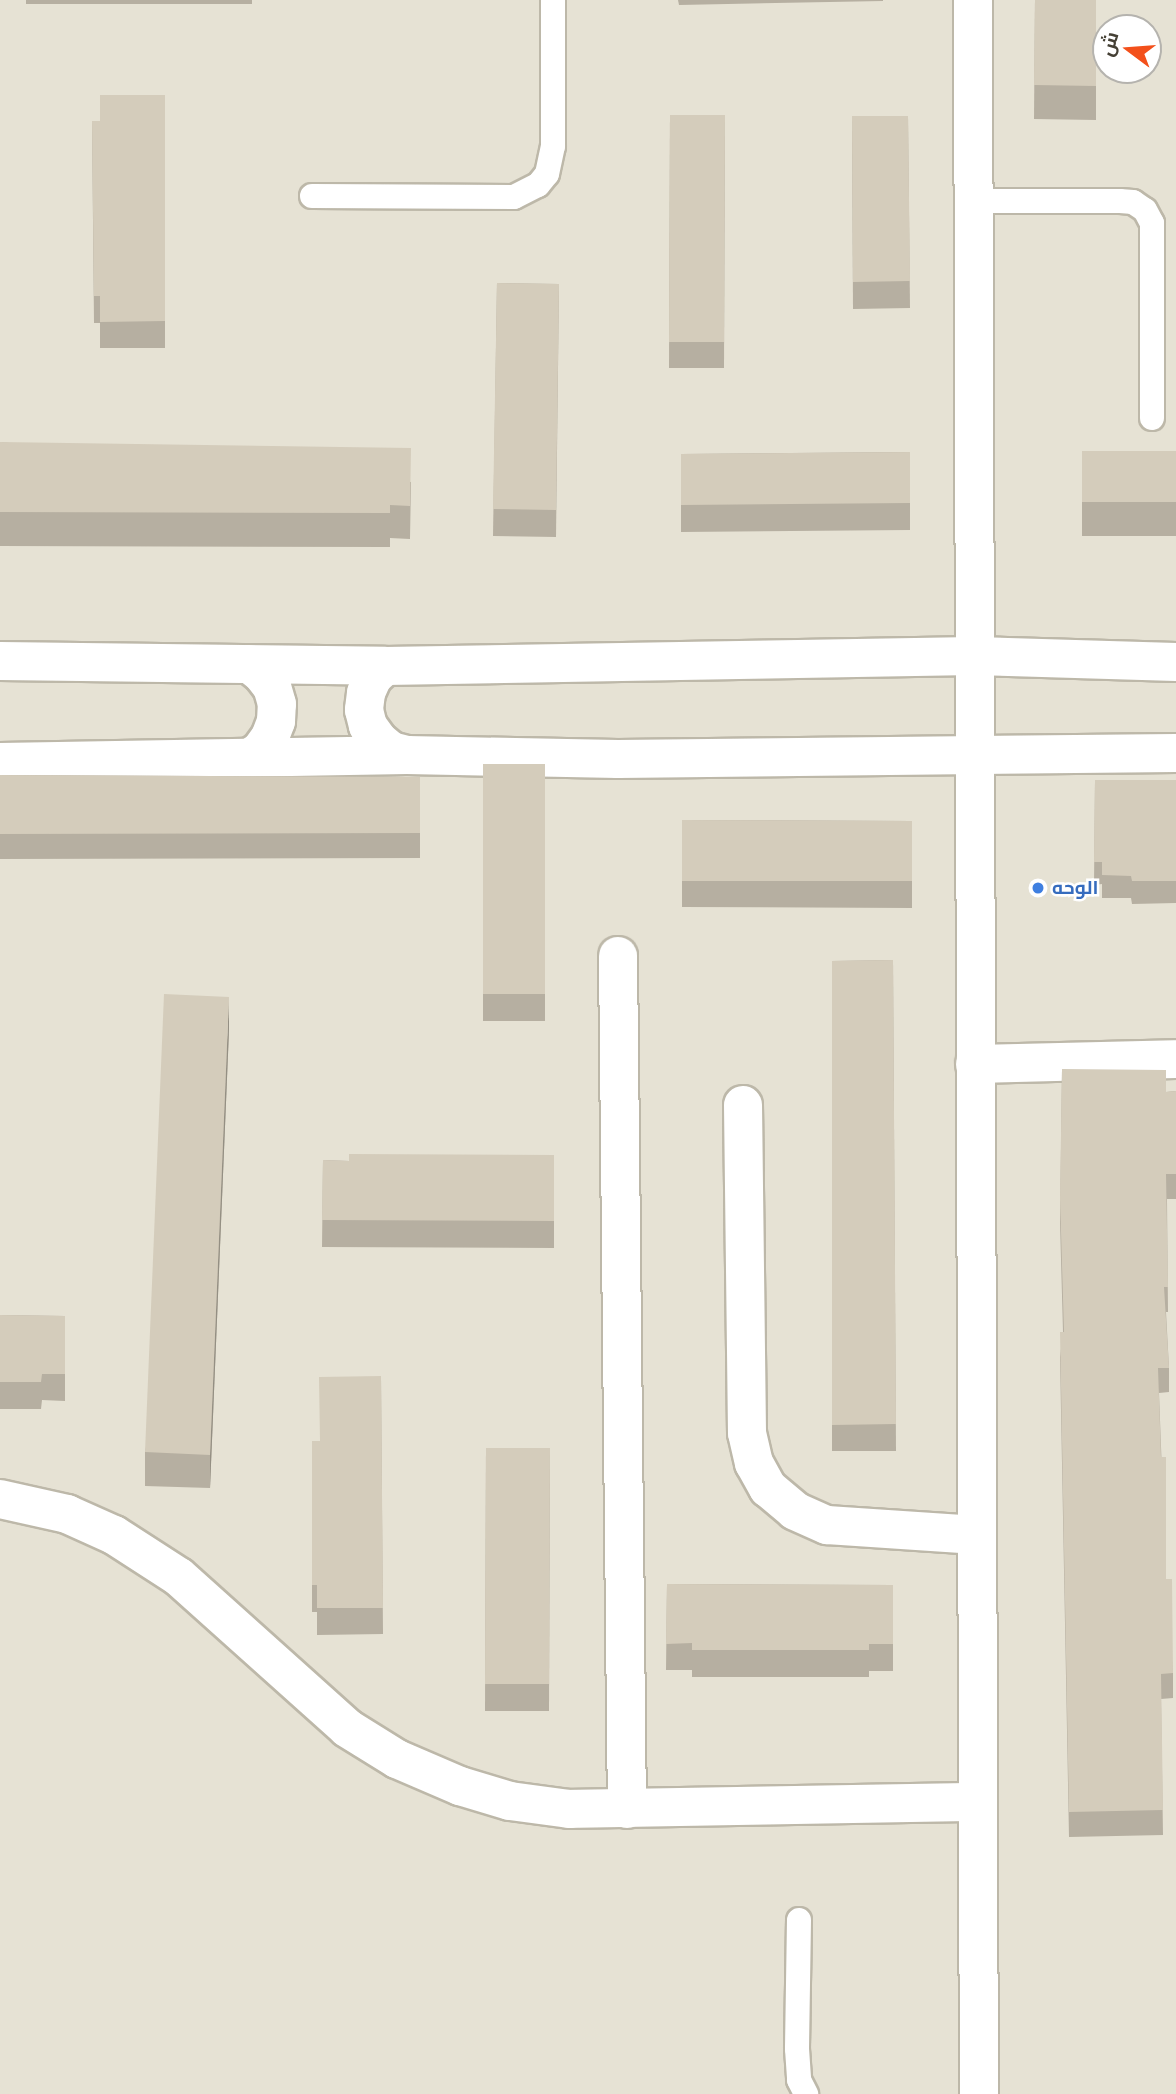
<!DOCTYPE html>
<html>
<head>
<meta charset="utf-8">
<style>
	body { margin:0 }
	#map { position:relative; width:1176px; height:2094px; overflow:hidden; background:#f2f0e6; font-family:"Noto Sans",Cairo,sans-serif }
	div>[style] { position:absolute }
	[style*='--x'] { left:calc(var(--x)*1px); top:calc(var(--y)*1px); width:calc(var(--w)*1px); rotate:calc(var(--a)*1deg) }
	.residential>* { inset:0; background:#e6e2d4 }
	.roads { filter:drop-shadow(2px 0 #bdb8a9) drop-shadow(-2px 0 #bdb8a9) drop-shadow(0 2px #bdb8a9) drop-shadow(0 -2px #bdb8a9) }
	.lane>* { height:24px; margin:-12px; padding:0 12px; transform-origin:12px; border-radius:12px; background:#fff }
	.street>* { height:38px; margin:-19px; padding:0 19px; transform-origin:19px; border-radius:19px; background:#fff }
	.wall>* { inset:0; background:#b6afa1 }
	.shaded-wall>* { inset:0; background:#948f83 }
	.building>* { inset:0; background:#d4ccbb }
	.dots>* { width:19px; height:19px; translate:-50% -50%; box-sizing:border-box; border:4px solid #fff; border-radius:50% }
	span { translate:-50% -50%; white-space:nowrap; text-align:center; line-height:1.15; -webkit-text-stroke:5px #fff; paint-order:stroke }
	.shop-label { font-size:19px; color:#366cbe; font-weight:700 }
	.left { translate:0 -50%; text-align:left }
	.north { position:absolute; left:1092px; top:14px; width:70px; height:70px; box-sizing:border-box; background:#fff; border:2px solid #b5b3ae; border-radius:50%; rotate:286deg; font-size:19px; font-weight:700; line-height:28px; text-align:center; color:#454035 }
	.north::after { content:''; display:block; margin:auto; width:24px; height:32px; background:#f3501b; clip-path:polygon(50% 0,100% 100%,50% 72%,0 100%) }
</style>
</head>
<body>
<div id="map">
	<div class="residential">
		<div style="clip-path:polygon(evenodd,0 0,1176px 0,1176px 2094px,0 2094px,0 0,1106px 28px,1148px 28px,1148px 70px,1106px 70px,1106px 28px)"></div>
	</div>
	<div class="roads">
		<div class="lane">
			<div style="--x:312;--y:196;--w:202;--a:0.3"></div>
			<div style="--x:514;--y:197;--w:27;--a:-27"></div>
			<div style="--x:538;--y:185;--w:14;--a:-51"></div>
			<div style="--x:547;--y:174;--w:29;--a:-78"></div>
			<div style="--x:553;--y:146;--w:146;--a:-90"></div>
			<div style="--x:973;--y:201;--w:147;--a:0"></div>
			<div style="--x:1120;--y:201;--w:13;--a:4"></div>
			<div style="--x:1133;--y:202;--w:14;--a:34"></div>
			<div style="--x:1145;--y:210;--w:15;--a:62"></div>
			<div style="--x:1152;--y:223;--w:195;--a:90"></div>
			<div style="--x:799;--y:1920;--w:129;--a:90.9"></div>
			<div style="--x:797;--y:2049;--w:31;--a:86"></div>
			<div style="--x:799;--y:2080;--w:16;--a:63"></div>
		</div>
		<div class="street">
			<div style="--x:973;--y:0;--w:2094;--a:89.84"></div>
			<div style="--x:0;--y:661;--w:385;--a:0.7"></div>
			<div style="--x:385;--y:666;--w:589;--a:-0.97"></div>
			<div style="--x:974;--y:656;--w:202;--a:1.7"></div>
			<div style="--x:385;--y:666;--w:16;--a:137"></div>
			<div style="--x:373;--y:677;--w:17;--a:114"></div>
			<div style="--x:366;--y:693;--w:17;--a:97"></div>
			<div style="--x:364;--y:710;--w:16;--a:76"></div>
			<div style="--x:368;--y:726;--w:17;--a:54"></div>
			<div style="--x:378;--y:740;--w:17;--a:40"></div>
			<div style="--x:391;--y:751;--w:16;--a:14"></div>
			<div style="--x:246;--y:760;--w:17;--a:-33"></div>
			<div style="--x:260;--y:751;--w:17;--a:-54"></div>
			<div style="--x:270;--y:737;--w:17;--a:-69"></div>
			<div style="--x:276;--y:721;--w:17;--a:-87"></div>
			<div style="--x:277;--y:704;--w:18;--a:-106"></div>
			<div style="--x:272;--y:687;--w:16;--a:-128"></div>
			<div style="--x:262;--y:674;--w:16;--a:-142"></div>
			<div style="--x:0;--y:762;--w:407;--a:-1"></div>
			<div style="--x:407;--y:755;--w:211;--a:1.1"></div>
			<div style="--x:618;--y:759;--w:558;--a:-0.62"></div>
			<div style="--x:618;--y:956;--w:853;--a:89.4"></div>
			<div style="--x:975;--y:1064;--w:201;--a:-1.4"></div>
			<div style="--x:743;--y:1105;--w:328;--a:89.3"></div>
			<div style="--x:747;--y:1433;--w:31;--a:77"></div>
			<div style="--x:754;--y:1463;--w:29;--a:61"></div>
			<div style="--x:768;--y:1488;--w:35;--a:40"></div>
			<div style="--x:795;--y:1511;--w:35;--a:24"></div>
			<div style="--x:827;--y:1525;--w:150;--a:3.8"></div>
			<div style="--x:0;--y:1499;--w:69;--a:12.6"></div>
			<div style="--x:67;--y:1514;--w:51;--a:24.1"></div>
			<div style="--x:114;--y:1535;--w:77;--a:32.9"></div>
			<div style="--x:179;--y:1577;--w:226;--a:41.9"></div>
			<div style="--x:347;--y:1728;--w:59;--a:31.8"></div>
			<div style="--x:397;--y:1759;--w:69;--a:23.2"></div>
			<div style="--x:460;--y:1786;--w:52;--a:16.7"></div>
			<div style="--x:510;--y:1801;--w:60;--a:7.7"></div>
			<div style="--x:569;--y:1809;--w:409;--a:-1"></div>
		</div>
	</div>
	<div class="wall">
		<div style="clip-path:polygon(26px 0,252px 0,252px 4px,26px 4px)"></div>
		<div style="clip-path:polygon(678px 0,883px 0,883px 1px,679px 5px)"></div>
		<div style="clip-path:polygon(1035px 0,1096px 0,1096px 120px,1034px 119px)"></div>
		<div style="clip-path:polygon(165px 95px,165px 348px,100px 348px,100px 323px,94px 323px,92px 121px,100px 121px)"></div>
		<div style="clip-path:polygon(670px 115px,725px 115px,724px 368px,669px 368px)"></div>
		<div style="clip-path:polygon(908px 116px,910px 308px,853px 309px,852px 117px)"></div>
		<div style="clip-path:polygon(497px 283px,559px 284px,556px 537px,493px 536px)"></div>
		<div style="clip-path:polygon(0 442px,411px 482px,410px 539px,390px 538px,390px 547px,0 546px)"></div>
		<div style="clip-path:polygon(1082px 451px,1176px 451px,1176px 536px,1082px 536px)"></div>
		<div style="clip-path:polygon(910px 452px,910px 530px,681px 532px,681px 454px)"></div>
		<div style="clip-path:polygon(483px 764px,545px 764px,545px 1021px,483px 1021px)"></div>
		<div style="clip-path:polygon(0 775px,420px 777px,420px 858px,0 859px)"></div>
		<div style="clip-path:polygon(1095px 780px,1176px 780px,1176px 903px,1132px 904px,1131px 898px,1102px 898px,1102px 884px,1094px 885px)"></div>
		<div style="clip-path:polygon(682px 820px,912px 821px,912px 908px,682px 907px)"></div>
		<div style="clip-path:polygon(893px 960px,896px 1451px,832px 1451px,832px 961px)"></div>
		<div style="clip-path:polygon(229px 1030px,210px 1488px,145px 1486px,145px 1452px)"></div>
		<div style="clip-path:polygon(1062px 1069px,1166px 1092px,1176px 1091px,1176px 1199px,1167px 1199px,1168px 1312px,1166px 1312px,1169px 1368px,1169px 1392px,1159px 1393px,1166px 1579px,1173px 1673px,1173px 1698px,1161px 1699px,1163px 1835px,1069px 1837px,1060px 1357px,1063px 1332px,1060px 1223px)"></div>
		<div style="clip-path:polygon(554px 1155px,554px 1248px,322px 1247px,323px 1160px,349px 1161px)"></div>
		<div style="clip-path:polygon(0 1315px,65px 1316px,65px 1401px,42px 1400px,41px 1409px,0 1409px)"></div>
		<div style="clip-path:polygon(381px 1376px,383px 1634px,317px 1635px,317px 1612px,312px 1612px,312px 1441px,320px 1441px)"></div>
		<div style="clip-path:polygon(486px 1448px,550px 1448px,549px 1711px,485px 1711px)"></div>
		<div style="clip-path:polygon(667px 1584px,893px 1585px,893px 1671px,869px 1671px,869px 1677px,692px 1677px,692px 1670px,666px 1670px)"></div>
	</div>
	<div class="shaded-wall">
		<div style="clip-path:polygon(229px 997px,229px 1030px,210px 1488px,210px 1455px)"></div>
	</div>
	<div class="building">
		<div style="clip-path:polygon(1035px 0,1096px 0,1096px 86px,1034px 85px)"></div>
		<div style="clip-path:polygon(100px 95px,165px 95px,165px 321px,100px 322px,100px 296px,94px 296px,92px 121px,100px 121px)"></div>
		<div style="clip-path:polygon(670px 115px,725px 115px,724px 342px,669px 342px)"></div>
		<div style="clip-path:polygon(852px 116px,908px 116px,910px 281px,853px 282px)"></div>
		<div style="clip-path:polygon(497px 283px,559px 284px,556px 510px,493px 509px)"></div>
		<div style="clip-path:polygon(0 442px,411px 448px,410px 506px,390px 505px,390px 513px,0 512px)"></div>
		<div style="clip-path:polygon(1082px 451px,1176px 451px,1176px 502px,1082px 502px)"></div>
		<div style="clip-path:polygon(910px 452px,910px 503px,681px 505px,681px 454px)"></div>
		<div style="clip-path:polygon(483px 764px,545px 764px,545px 994px,483px 994px)"></div>
		<div style="clip-path:polygon(0 775px,420px 777px,420px 833px,0 834px)"></div>
		<div style="clip-path:polygon(1095px 780px,1176px 780px,1176px 881px,1132px 881px,1131px 876px,1102px 875px,1102px 862px,1094px 862px)"></div>
		<div style="clip-path:polygon(682px 820px,912px 821px,912px 881px,682px 881px)"></div>
		<div style="clip-path:polygon(893px 960px,896px 1424px,832px 1425px,832px 961px)"></div>
		<div style="clip-path:polygon(164px 994px,229px 997px,210px 1455px,145px 1452px)"></div>
		<div style="clip-path:polygon(1062px 1069px,1166px 1070px,1166px 1092px,1176px 1091px,1176px 1174px,1166px 1174px,1168px 1287px,1164px 1287px,1169px 1368px,1158px 1368px,1161px 1457px,1166px 1457px,1166px 1579px,1172px 1579px,1173px 1673px,1161px 1674px,1163px 1810px,1069px 1812px,1060px 1332px,1064px 1332px,1060px 1198px)"></div>
		<div style="clip-path:polygon(349px 1154px,554px 1155px,554px 1221px,322px 1220px,323px 1160px,349px 1161px)"></div>
		<div style="clip-path:polygon(0 1315px,65px 1316px,65px 1374px,42px 1374px,41px 1382px,0 1382px)"></div>
		<div style="clip-path:polygon(381px 1376px,383px 1608px,317px 1608px,317px 1585px,312px 1585px,312px 1441px,320px 1441px,319px 1377px)"></div>
		<div style="clip-path:polygon(486px 1448px,550px 1448px,549px 1684px,485px 1684px)"></div>
		<div style="clip-path:polygon(667px 1584px,893px 1585px,893px 1644px,869px 1644px,869px 1650px,692px 1650px,692px 1643px,666px 1644px)"></div>
	</div>
	<div class="dots">
		<div style="left:1038px;top:888px;background:#3f7fe0"></div>
	</div>
	<div class="shop-label">
		<span class="left" style="left:1052px;top:888px">الوحه</span>
	</div>
	<div class="north">ش</div>
</div>
</body>
</html>
